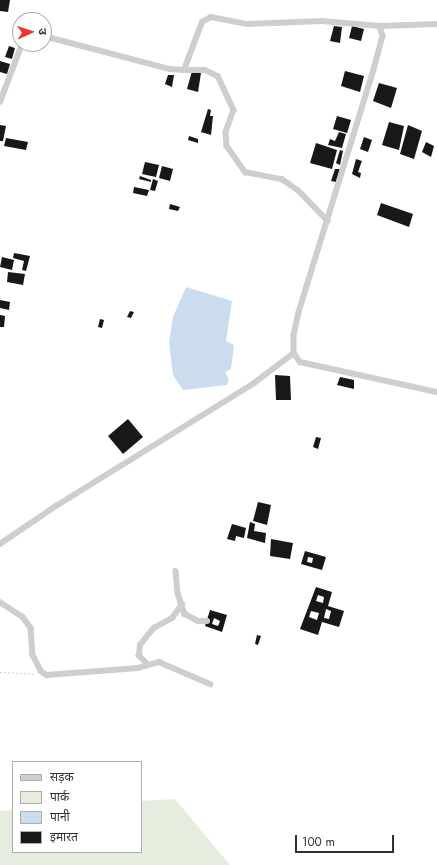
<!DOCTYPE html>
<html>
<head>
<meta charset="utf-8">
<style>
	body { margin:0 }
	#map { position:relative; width:437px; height:865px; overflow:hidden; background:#fff; font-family:Jost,"Noto Sans Devanagari",sans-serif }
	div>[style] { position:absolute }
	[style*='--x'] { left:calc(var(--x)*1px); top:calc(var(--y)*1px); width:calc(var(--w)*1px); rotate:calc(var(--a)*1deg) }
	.green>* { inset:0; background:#e5eede }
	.water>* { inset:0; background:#cadcee }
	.building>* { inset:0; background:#181818 }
	.path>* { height:1px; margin-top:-0.5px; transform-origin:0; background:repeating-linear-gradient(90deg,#cecece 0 2px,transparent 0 4px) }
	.street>* { height:5.5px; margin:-2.75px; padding:0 2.75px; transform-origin:2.75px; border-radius:2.75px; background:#cecece }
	span { translate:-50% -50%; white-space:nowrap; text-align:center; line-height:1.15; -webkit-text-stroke:4px #fff; paint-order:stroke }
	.legend { position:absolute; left:12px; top:761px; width:130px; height:92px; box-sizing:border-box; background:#fff; border:1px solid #adadad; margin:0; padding:5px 7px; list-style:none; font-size:12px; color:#313131 }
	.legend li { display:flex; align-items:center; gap:8px; height:20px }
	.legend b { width:20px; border:1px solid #adadad }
	.north { position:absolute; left:12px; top:12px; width:40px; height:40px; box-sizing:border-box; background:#fff; border:1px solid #adadad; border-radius:50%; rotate:87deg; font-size:11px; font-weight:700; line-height:16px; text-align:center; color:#313131 }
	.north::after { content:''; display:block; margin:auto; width:14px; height:18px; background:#ed342d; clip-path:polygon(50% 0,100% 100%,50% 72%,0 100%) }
	.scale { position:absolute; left:295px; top:835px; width:99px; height:18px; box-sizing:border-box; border:2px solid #313131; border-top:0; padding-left:5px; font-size:12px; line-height:14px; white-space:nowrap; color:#313131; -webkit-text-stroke:3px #fff; paint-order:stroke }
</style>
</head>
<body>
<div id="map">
	<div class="green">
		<div style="clip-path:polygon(175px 799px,230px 865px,0 865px,0 811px,13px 810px,13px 852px,141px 852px,141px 801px)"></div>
	</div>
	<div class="water">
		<div style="clip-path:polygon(186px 287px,232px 301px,226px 341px,234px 345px,231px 369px,225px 372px,229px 380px,227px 385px,183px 390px,173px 375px,169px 342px,173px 317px)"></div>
	</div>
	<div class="building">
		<div style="clip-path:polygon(0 0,10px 0,8px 12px,0 11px)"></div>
		<div style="clip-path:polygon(334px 26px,342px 27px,340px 43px,330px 41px)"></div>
		<div style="clip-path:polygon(352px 26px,364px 29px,361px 41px,349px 38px)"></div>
		<div style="clip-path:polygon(9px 46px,15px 48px,12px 59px,5px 57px)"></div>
		<div style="clip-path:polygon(0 61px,10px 64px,7px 74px,0 72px)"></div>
		<div style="clip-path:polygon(192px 71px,201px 73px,198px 92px,187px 89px)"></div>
		<div style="clip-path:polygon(345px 71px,364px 76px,360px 92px,341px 86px)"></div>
		<div style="clip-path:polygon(168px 75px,174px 75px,172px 87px,165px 84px)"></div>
		<div style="clip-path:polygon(379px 83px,397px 88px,391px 108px,373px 101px)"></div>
		<div style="clip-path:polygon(208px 109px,211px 110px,210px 116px,213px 116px,211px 135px,201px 132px)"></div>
		<div style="clip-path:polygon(337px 116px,351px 120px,347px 133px,333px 129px)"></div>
		<div style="clip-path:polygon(389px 122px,404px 126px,399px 150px,382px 145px)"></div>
		<div style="clip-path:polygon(0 125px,6px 126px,3px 141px,0 141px)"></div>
		<div style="clip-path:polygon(408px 125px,422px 131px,414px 159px,400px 154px)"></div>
		<div style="clip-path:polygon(339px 132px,346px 134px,342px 148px,328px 145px,330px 139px,335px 141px)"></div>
		<div style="clip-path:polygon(189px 136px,198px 139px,198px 143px,188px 140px)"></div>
		<div style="clip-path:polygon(364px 137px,372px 140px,368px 152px,360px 149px)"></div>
		<div style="clip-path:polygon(6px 138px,28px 142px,26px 150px,4px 146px)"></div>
		<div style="clip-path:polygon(426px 142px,434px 146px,431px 157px,422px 152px)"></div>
		<div style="clip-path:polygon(316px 143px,337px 150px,332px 169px,310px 163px)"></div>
		<div style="clip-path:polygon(340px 150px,343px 151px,340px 165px,336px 163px)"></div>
		<div style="clip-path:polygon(356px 159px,362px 161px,358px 172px,361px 173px,360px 178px,352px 174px)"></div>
		<div style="clip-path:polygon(145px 162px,159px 165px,156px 177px,142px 174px)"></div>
		<div style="clip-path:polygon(162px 166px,173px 169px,170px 181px,159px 178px)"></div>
		<div style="clip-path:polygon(335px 169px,340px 169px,336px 182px,331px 181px)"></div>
		<div style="clip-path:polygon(140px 176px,151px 180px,151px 182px,139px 179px)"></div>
		<div style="clip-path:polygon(153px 179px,158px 181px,155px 191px,150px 190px)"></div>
		<div style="clip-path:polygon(134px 187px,149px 190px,147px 196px,133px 193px)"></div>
		<div style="clip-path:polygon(381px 203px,413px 214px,409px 227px,377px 215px)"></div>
		<div style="clip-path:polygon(170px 204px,180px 207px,178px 211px,169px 209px)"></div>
		<div style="clip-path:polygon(14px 253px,30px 256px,26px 271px,22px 270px,24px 261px,13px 258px)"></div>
		<div style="clip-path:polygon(2px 257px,14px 260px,12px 270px,0 267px)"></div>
		<div style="clip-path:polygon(8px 272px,25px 274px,23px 285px,7px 282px)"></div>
		<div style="clip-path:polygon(0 300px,10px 302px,9px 310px,0 308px)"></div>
		<div style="clip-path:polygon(130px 311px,134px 312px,131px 318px,127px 317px)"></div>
		<div style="clip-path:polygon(0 315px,5px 316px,4px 327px,0 327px)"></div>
		<div style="clip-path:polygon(100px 319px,104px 320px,102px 328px,98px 327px)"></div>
		<div style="clip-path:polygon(275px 375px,290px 376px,291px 400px,276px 400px)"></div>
		<div style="clip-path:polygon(340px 377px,354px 380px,354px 389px,337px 385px)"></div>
		<div style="clip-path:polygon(128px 419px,143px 437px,123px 454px,108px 436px)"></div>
		<div style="clip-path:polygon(316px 437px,321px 438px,318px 449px,313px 447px)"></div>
		<div style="clip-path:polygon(258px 502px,271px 505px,267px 525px,253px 521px)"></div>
		<div style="clip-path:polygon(250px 522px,255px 524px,254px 531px,266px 533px,265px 543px,247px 538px)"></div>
		<div style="clip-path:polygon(232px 524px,246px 528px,244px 538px,236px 536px,235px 541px,227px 539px)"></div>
		<div style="clip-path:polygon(271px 539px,293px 543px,290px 559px,270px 556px)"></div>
		<div style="clip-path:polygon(evenodd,305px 551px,326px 557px,322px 570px,301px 564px,305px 551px,308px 557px,313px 558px,312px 563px,307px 562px,308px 557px)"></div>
		<div style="clip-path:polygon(evenodd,316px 587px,332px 592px,328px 606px,344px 611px,339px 627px,322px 622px,318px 635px,300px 629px,316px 587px,318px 595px,324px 597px,323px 603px,316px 601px,318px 595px,316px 587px,326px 609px,331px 611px,329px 619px,324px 618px,326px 609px,316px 587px,311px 611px,319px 613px,317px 620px,309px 617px,311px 611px)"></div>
		<div style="clip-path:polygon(evenodd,210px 610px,227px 615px,222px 632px,205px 626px,210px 610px,214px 618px,220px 621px,218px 626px,212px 624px,214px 618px)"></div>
		<div style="clip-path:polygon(257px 635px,261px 636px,258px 645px,255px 644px)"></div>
	</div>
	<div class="path">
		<div style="--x:0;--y:672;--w:35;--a:3"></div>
	</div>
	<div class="street">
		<div style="--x:380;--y:26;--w:57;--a:-2"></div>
		<div style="--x:44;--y:36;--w:130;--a:14.7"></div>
		<div style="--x:170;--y:69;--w:14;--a:4"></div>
		<div style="--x:184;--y:70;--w:51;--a:-69.4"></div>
		<div style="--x:202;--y:22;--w:10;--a:-29"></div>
		<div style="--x:211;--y:17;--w:38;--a:11"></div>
		<div style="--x:248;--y:24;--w:74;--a:-2.3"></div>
		<div style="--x:322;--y:21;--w:58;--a:4.9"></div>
		<div style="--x:380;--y:26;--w:10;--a:73"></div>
		<div style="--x:383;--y:36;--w:35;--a:105"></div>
		<div style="--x:374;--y:70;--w:254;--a:107.2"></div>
		<div style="--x:299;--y:313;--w:23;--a:103"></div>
		<div style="--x:294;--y:335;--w:18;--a:90"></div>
		<div style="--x:294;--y:353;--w:11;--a:56"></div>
		<div style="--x:300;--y:362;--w:140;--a:12.4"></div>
		<div style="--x:184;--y:70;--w:21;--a:0"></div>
		<div style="--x:205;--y:70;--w:14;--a:25"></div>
		<div style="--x:218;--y:76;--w:38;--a:65"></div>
		<div style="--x:234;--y:110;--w:23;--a:110"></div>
		<div style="--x:226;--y:132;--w:14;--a:86"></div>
		<div style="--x:227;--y:146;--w:32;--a:55"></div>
		<div style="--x:245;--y:172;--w:38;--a:11"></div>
		<div style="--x:282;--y:179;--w:19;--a:35"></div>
		<div style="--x:298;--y:190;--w:43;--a:45.9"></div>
		<div style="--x:0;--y:102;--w:62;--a:-69.2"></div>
		<div style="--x:0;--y:544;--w:68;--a:-34.2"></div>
		<div style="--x:56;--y:506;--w:232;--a:-31.8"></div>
		<div style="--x:253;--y:384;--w:51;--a:-37.1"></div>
		<div style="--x:176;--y:571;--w:22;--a:85"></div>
		<div style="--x:178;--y:593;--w:22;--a:72"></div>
		<div style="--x:185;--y:614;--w:15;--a:28"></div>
		<div style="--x:198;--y:621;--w:9;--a:0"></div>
		<div style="--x:0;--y:602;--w:27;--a:33"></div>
		<div style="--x:23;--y:617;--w:14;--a:54"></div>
		<div style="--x:31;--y:628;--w:27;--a:86"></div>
		<div style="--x:33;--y:655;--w:18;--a:63"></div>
		<div style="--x:41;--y:671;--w:7;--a:34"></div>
		<div style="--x:47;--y:675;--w:91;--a:-4.4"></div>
		<div style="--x:138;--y:668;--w:22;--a:-16"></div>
		<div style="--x:159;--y:662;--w:56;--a:23.3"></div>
		<div style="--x:148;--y:665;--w:13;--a:-135"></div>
		<div style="--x:139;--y:656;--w:11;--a:-85"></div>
		<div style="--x:140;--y:645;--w:22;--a:-51"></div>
		<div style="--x:154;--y:628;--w:21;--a:-29"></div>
		<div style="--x:172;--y:618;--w:17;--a:-54"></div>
	</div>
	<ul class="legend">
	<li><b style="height:5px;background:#cecece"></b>सड़क</li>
	<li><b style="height:11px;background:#e5eede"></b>पार्क</li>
	<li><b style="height:11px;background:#cadcee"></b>पानी</li>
	<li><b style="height:11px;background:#181818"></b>इमारत</li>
	</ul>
	<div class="north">उ</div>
	<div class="scale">100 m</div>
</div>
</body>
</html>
